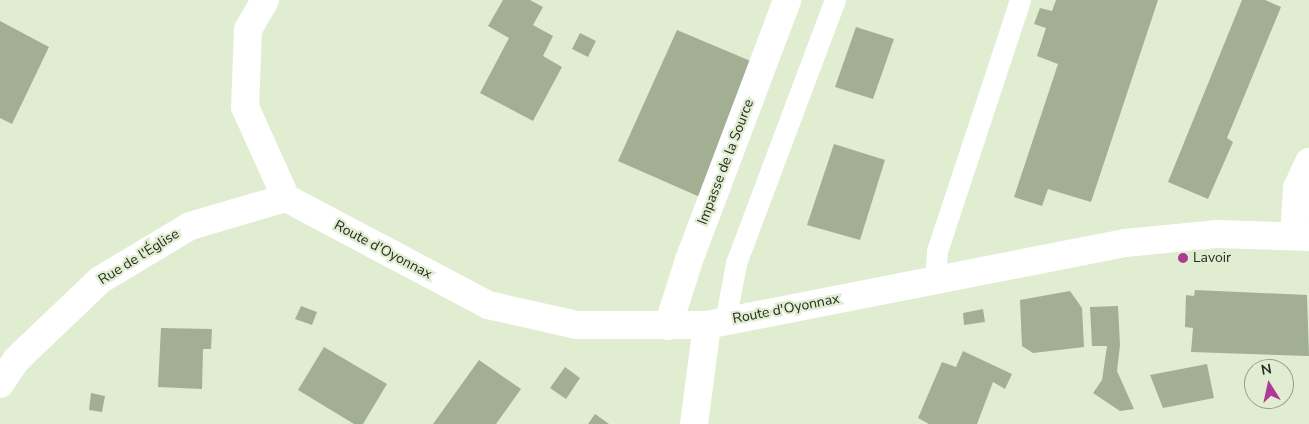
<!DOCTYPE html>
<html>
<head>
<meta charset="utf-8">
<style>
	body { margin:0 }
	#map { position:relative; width:1309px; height:424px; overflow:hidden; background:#e0edd0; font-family:"Nunito Sans",sans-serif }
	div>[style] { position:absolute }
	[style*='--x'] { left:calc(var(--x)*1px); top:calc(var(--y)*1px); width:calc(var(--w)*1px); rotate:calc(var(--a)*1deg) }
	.building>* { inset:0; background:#a2af93 }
	.service>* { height:21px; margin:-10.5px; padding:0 10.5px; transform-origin:10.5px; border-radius:10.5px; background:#fff }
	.minor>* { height:28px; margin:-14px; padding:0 14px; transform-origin:14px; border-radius:14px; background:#fff }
	.dots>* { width:14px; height:14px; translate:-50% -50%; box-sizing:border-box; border:2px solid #e0edd0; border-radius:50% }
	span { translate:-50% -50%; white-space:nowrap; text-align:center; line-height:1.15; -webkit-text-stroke:4.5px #e0edd0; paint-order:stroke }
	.street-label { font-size:14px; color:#282d22 }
	.poi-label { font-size:14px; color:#282d22 }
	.left { translate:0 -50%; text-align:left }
	.north { position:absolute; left:1244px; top:359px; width:50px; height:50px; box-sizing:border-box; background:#e0edd0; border:1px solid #96a08a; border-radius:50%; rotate:350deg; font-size:14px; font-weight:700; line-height:20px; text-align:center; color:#282d22 }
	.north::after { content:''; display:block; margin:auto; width:18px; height:22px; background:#ad3b95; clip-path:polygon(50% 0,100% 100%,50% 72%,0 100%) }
</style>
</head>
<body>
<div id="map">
	<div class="building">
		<div style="clip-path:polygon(503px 0,530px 0,543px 7px,533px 25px,553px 36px,543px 56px,562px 67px,533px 121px,480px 93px,509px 38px,488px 26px)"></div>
		<div style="clip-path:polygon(1056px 0,1158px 0,1091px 202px,1048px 189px,1042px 206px,1014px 197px,1058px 64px,1037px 56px,1046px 28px,1034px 24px,1040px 8px,1052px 11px)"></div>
		<div style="clip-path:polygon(1242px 0,1265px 0,1281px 7px,1227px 138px,1233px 142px,1208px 199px,1168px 182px)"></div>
		<div style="clip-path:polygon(0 21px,49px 47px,12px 124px,0 118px)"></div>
		<div style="clip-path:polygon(856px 27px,894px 39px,873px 99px,835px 87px)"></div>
		<div style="clip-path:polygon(677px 30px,760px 65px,700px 197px,618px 161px)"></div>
		<div style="clip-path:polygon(580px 33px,596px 41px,588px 57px,572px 49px)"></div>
		<div style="clip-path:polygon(834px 144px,885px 160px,860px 240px,807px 225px)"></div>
		<div style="clip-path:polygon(1195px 290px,1307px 295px,1309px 356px,1191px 352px,1193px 328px,1185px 327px,1186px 295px,1194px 296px)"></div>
		<div style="clip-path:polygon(1070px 291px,1082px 308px,1084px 347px,1033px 353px,1022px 346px,1020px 300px)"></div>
		<div style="clip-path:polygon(301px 306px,317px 312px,312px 325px,295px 319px)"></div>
		<div style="clip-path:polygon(1118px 306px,1120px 345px,1117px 371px,1134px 409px,1120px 411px,1093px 393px,1102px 380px,1107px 346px,1092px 346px,1090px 307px)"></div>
		<div style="clip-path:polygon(983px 309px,985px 322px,964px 325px,963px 313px)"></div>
		<div style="clip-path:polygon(161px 328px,212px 329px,211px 349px,203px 349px,202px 389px,158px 387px)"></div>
		<div style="clip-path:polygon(324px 347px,387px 384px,363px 424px,354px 424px,298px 390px)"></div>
		<div style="clip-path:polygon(963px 351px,1012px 374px,1005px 389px,993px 382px,977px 424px,929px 424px,918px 418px,942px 362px,956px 367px)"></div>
		<div style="clip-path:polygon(479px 360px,521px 389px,496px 424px,433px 424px)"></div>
		<div style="clip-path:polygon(1207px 364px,1214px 398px,1163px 408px,1150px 375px)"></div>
		<div style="clip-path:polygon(565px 367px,580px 378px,566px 399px,550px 388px)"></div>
		<div style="clip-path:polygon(91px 393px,105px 396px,102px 412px,89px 410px)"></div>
		<div style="clip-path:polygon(595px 414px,609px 424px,588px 424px)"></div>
	</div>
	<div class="service">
		<div style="--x:935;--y:280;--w:29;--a:-86"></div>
		<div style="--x:937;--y:251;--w:264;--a:-71.7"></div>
		<div style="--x:725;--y:322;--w:60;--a:-79.4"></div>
		<div style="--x:736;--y:263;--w:281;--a:-69.4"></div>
	</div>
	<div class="minor">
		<div style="--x:265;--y:0;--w:34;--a:120"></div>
		<div style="--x:248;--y:30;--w:77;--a:92.2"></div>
		<div style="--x:245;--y:107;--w:100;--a:65.7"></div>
		<div style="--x:286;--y:198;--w:229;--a:27.9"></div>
		<div style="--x:488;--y:305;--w:91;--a:12.7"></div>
		<div style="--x:577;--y:325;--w:130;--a:0"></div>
		<div style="--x:707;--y:325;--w:426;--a:-11.1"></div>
		<div style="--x:1125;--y:243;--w:91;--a:-5.6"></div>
		<div style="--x:1216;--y:234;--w:93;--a:1.8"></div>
		<div style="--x:1294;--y:236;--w:48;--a:-86.4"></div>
		<div style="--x:1297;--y:188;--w:29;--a:-65"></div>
		<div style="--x:668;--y:326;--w:69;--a:-72.3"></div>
		<div style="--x:689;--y:260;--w:278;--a:-69.3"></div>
		<div style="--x:0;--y:384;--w:29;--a:-56"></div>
		<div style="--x:16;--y:360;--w:116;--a:-43.6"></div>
		<div style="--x:100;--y:280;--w:105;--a:-31"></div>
		<div style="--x:190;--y:226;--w:100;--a:-16.3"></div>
		<div style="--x:694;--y:424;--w:100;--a:-82.5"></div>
	</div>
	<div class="dots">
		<div style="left:1183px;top:258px;background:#ad3b95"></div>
	</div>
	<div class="street-label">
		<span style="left:726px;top:162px;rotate:-69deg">Impasse de la Source</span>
		<span style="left:383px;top:250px;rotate:28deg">Route d'Oyonnax</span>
		<span style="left:139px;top:257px;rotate:-32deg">Rue de l'Église</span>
		<span style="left:786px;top:309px;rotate:-11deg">Route d'Oyonnax</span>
	</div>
	<div class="poi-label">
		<span class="left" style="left:1193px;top:258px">Lavoir</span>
	</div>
	<div class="north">N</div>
</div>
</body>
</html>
